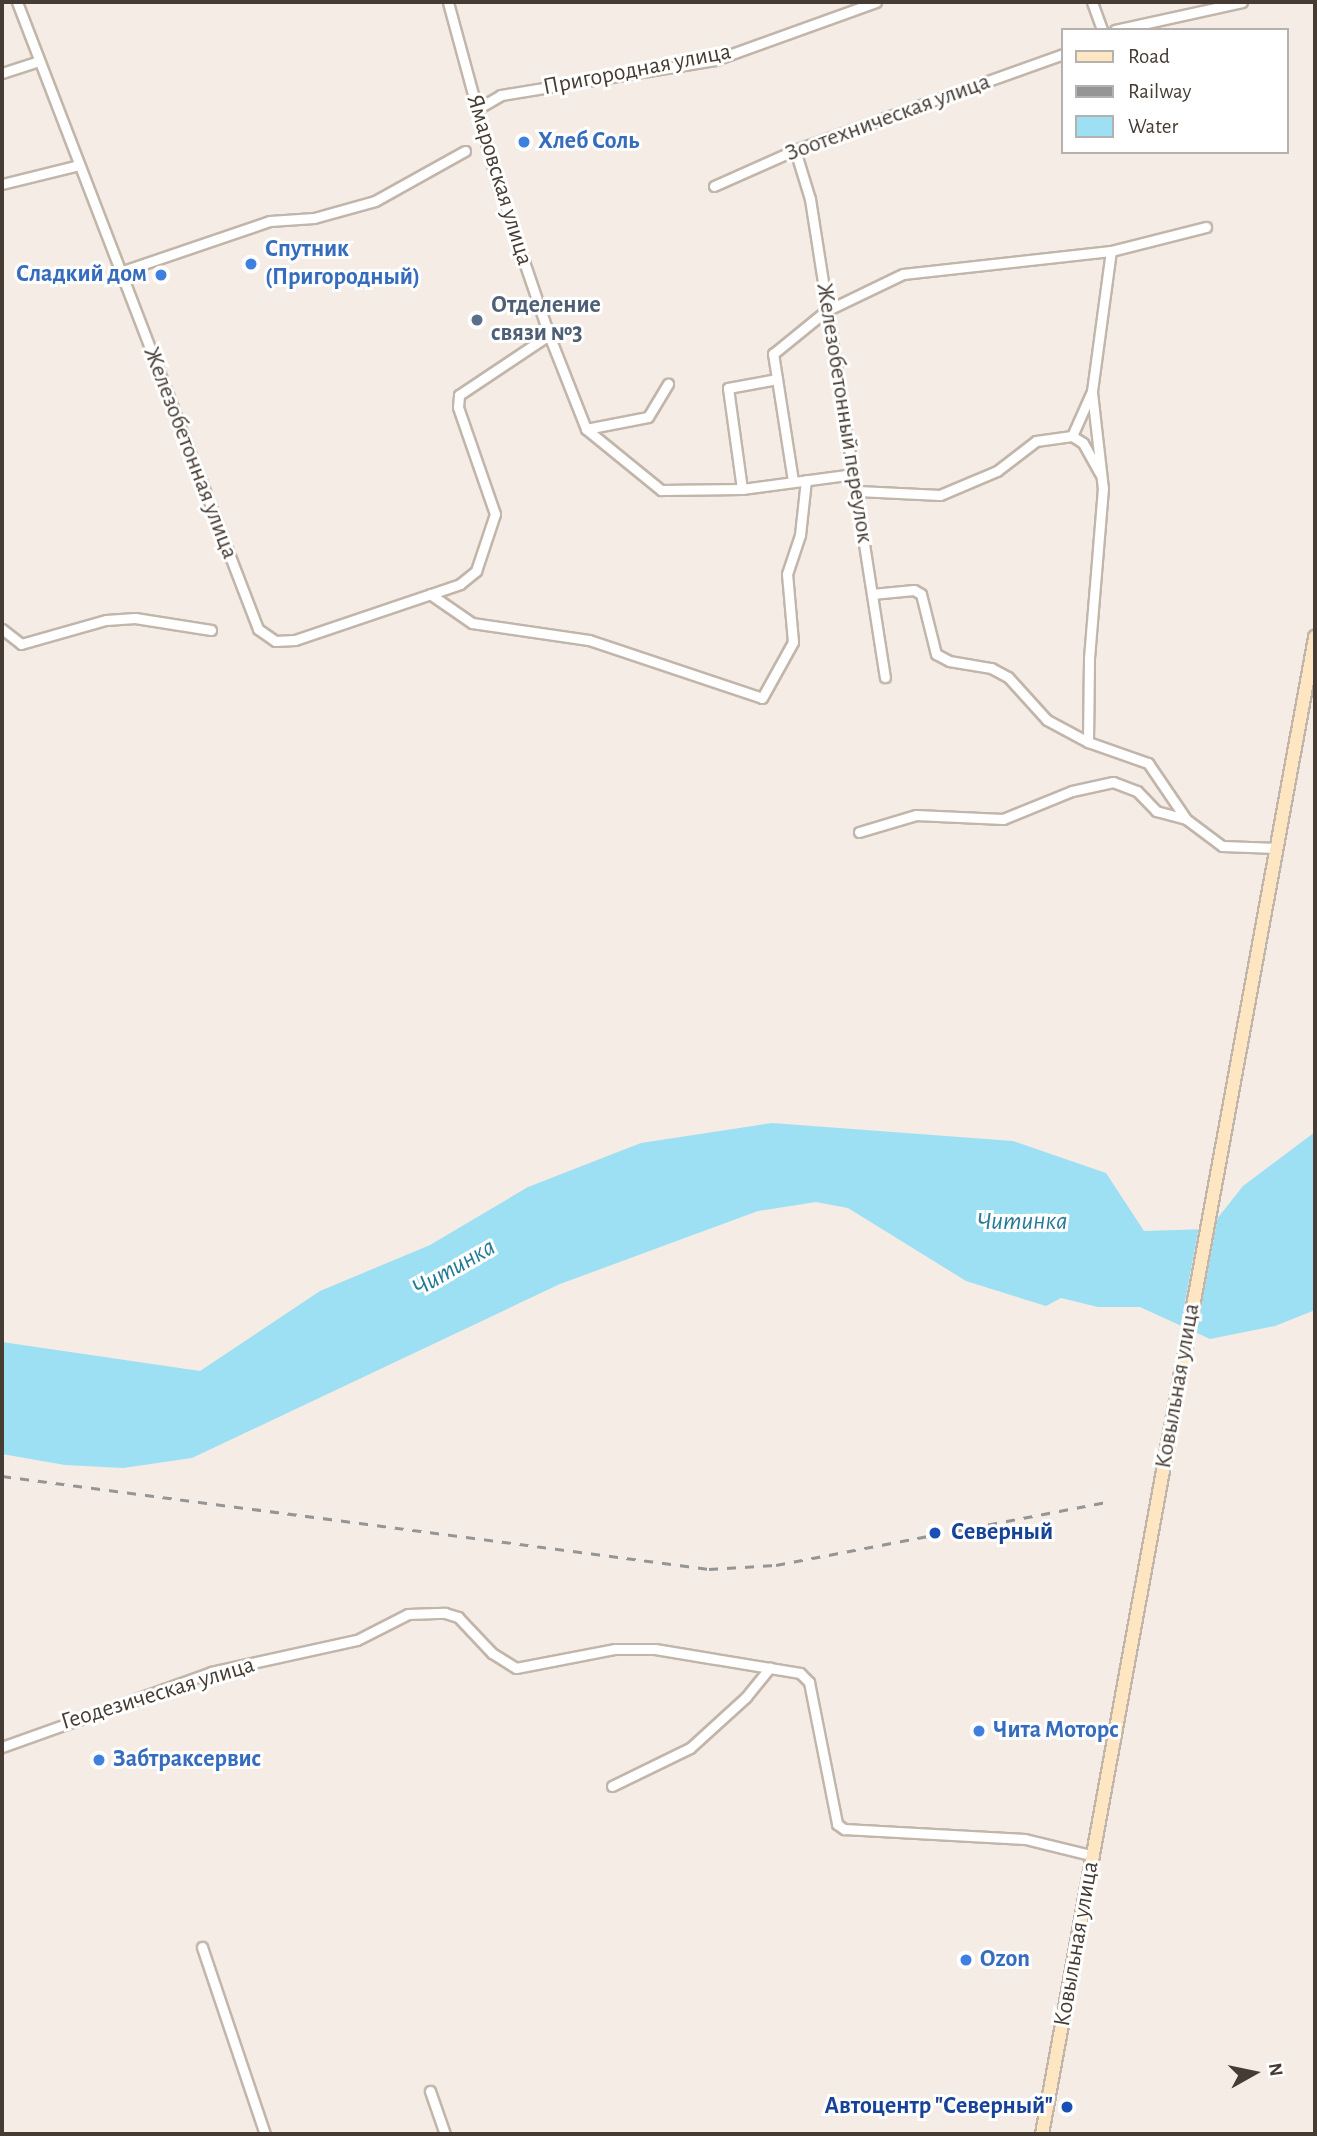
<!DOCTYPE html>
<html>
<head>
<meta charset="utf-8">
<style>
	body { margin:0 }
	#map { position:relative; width:1317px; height:2136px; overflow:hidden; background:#f4ece5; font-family:"Alegreya Sans",sans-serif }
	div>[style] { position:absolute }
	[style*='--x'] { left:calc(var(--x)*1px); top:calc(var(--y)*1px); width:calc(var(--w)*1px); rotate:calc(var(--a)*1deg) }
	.water>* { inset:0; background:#9de0f4 }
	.pier>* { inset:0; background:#f4ece5 }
	.roads { filter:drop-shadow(2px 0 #c2b5aa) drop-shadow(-2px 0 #c2b5aa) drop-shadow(0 2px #c2b5aa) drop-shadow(0 -2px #c2b5aa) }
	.street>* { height:9px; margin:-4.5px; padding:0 4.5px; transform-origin:4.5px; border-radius:4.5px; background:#fff }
	.secondary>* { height:12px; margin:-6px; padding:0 6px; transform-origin:6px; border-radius:6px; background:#ffe6c3 }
	.rail>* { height:2.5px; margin-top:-1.25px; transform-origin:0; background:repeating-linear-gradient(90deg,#959595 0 9px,transparent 0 18px) }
	.dots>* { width:19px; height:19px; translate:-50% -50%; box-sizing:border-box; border:4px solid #fff; border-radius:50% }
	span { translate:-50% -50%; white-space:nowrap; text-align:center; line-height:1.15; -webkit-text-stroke:6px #fff; paint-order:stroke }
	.street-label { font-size:24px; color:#463c34 }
	.shop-label { font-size:24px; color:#366cbe; font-weight:700 }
	.left { translate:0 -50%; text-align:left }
	.right { translate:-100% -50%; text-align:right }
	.service-label { font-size:24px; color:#4e5e75; font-weight:700 }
	.transit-label { font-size:24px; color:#164399; font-weight:700 }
	.water-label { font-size:26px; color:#237b97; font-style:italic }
	.frame { position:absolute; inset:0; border:4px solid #463c34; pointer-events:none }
	.legend { position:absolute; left:1061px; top:28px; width:228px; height:126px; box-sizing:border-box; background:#fff; border:2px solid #b5b1ae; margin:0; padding:9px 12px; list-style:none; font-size:21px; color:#463c34 }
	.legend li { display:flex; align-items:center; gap:14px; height:35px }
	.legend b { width:35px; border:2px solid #b5b1ae }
	.north { position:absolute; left:1219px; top:2038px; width:70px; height:70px; -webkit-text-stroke:5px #fff; paint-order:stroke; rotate:81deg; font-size:19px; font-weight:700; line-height:28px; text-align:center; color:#463c34 }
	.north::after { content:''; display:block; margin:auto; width:24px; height:32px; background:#463c34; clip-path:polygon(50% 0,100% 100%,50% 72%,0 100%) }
</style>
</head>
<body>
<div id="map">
	<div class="water">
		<div style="clip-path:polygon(772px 1123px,1013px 1141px,1106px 1173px,1144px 1231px,1209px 1229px,1243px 1186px,1315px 1132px,1315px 1310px,1275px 1326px,1210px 1339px,1140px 1307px,1098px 1307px,1061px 1298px,1046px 1306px,966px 1281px,848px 1208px,816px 1202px,758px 1211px,560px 1284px,192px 1458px,123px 1468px,65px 1465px,2px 1454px,2px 1342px,200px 1371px,320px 1291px,430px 1245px,528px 1187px,641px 1143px)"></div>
	</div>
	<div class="pier">
		<div style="clip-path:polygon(1219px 1210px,1196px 1336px,1180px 1329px,1199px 1226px,1207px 1226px)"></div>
	</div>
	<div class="roads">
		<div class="street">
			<div style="--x:17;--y:2;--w:672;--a:68.97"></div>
			<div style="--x:258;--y:629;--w:21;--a:35"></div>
			<div style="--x:275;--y:641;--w:20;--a:-3"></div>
			<div style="--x:295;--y:640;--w:174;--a:-18.7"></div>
			<div style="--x:460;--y:584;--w:21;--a:-39"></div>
			<div style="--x:476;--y:571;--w:60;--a:-71.6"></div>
			<div style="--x:495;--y:514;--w:113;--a:-109.1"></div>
			<div style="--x:458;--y:407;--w:12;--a:-85"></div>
			<div style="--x:459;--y:395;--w:108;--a:-33.7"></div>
			<div style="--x:549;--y:335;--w:165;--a:-108.8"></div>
			<div style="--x:496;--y:179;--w:183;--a:-105.2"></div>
			<div style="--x:1092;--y:2;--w:30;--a:70"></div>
			<div style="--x:1115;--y:30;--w:130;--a:-12.4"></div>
			<div style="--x:2;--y:73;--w:39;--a:-18"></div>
			<div style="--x:477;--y:109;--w:28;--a:-30"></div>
			<div style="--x:501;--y:95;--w:217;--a:-9.3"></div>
			<div style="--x:715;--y:60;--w:171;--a:-19.8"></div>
			<div style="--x:795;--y:150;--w:51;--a:73"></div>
			<div style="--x:810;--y:199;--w:484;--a:81.1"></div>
			<div style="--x:2;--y:184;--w:79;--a:-13.9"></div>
			<div style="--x:714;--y:186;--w:89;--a:-24"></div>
			<div style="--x:795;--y:150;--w:285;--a:-19.7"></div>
			<div style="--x:120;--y:272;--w:158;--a:-18.8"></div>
			<div style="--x:270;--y:221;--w:44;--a:-3.9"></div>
			<div style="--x:314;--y:218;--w:63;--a:-15.6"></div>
			<div style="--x:375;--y:201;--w:103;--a:-29.1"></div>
			<div style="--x:549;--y:335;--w:101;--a:68.5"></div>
			<div style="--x:586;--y:429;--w:97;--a:39.1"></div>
			<div style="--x:661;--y:490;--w:81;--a:-0.7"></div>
			<div style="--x:742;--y:489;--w:113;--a:-7.6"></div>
			<div style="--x:586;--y:429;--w:63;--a:-11"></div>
			<div style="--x:648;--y:417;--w:39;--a:-59"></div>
			<div style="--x:1072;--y:436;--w:13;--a:32"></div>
			<div style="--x:1083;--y:443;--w:35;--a:61"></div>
			<div style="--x:793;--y:481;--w:129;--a:-98.9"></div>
			<div style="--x:773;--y:354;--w:68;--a:-39.1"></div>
			<div style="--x:826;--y:311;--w:85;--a:-25.7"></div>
			<div style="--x:903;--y:274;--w:209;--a:-6.3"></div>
			<div style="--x:1111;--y:251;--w:98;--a:-14.2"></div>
			<div style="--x:742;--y:489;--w:102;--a:-97.9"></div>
			<div style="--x:728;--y:388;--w:50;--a:-10.4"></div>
			<div style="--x:858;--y:491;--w:82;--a:2.8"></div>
			<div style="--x:940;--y:495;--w:62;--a:-22.8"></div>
			<div style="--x:997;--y:471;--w:49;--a:-37.6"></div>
			<div style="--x:1036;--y:441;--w:36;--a:-8"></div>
			<div style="--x:1072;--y:436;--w:49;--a:-66"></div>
			<div style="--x:1092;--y:391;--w:141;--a:-82.3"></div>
			<div style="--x:430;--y:594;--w:51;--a:34.6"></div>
			<div style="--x:472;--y:623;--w:118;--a:8.3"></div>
			<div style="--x:589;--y:640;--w:182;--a:18.5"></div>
			<div style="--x:762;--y:698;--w:64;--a:-61"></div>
			<div style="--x:793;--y:642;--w:68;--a:-95"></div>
			<div style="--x:787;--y:574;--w:41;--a:-71.6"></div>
			<div style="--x:800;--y:535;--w:55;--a:-83.8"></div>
			<div style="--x:872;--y:594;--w:42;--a:-5.4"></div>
			<div style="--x:914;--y:590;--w:8;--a:30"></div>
			<div style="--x:921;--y:594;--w:62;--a:76"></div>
			<div style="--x:936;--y:654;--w:15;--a:28"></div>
			<div style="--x:949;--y:661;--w:43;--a:9.5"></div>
			<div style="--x:991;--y:668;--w:19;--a:28"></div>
			<div style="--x:1008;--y:677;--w:58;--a:47.8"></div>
			<div style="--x:1047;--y:720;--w:47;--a:28.2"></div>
			<div style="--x:1088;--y:742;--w:64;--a:19.3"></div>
			<div style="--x:1148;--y:763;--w:68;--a:55.8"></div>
			<div style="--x:1186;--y:819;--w:45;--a:36.9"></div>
			<div style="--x:1222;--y:846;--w:55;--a:2.1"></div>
			<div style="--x:2;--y:629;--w:24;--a:38"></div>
			<div style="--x:21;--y:644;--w:88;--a:-15.8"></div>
			<div style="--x:106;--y:620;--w:29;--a:-4"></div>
			<div style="--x:135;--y:618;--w:77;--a:9"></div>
			<div style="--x:1088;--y:742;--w:84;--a:-89.3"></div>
			<div style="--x:1089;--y:658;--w:170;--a:-85.3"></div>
			<div style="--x:1103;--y:489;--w:98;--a:-96.5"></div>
			<div style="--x:859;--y:832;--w:59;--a:-16.6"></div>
			<div style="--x:916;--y:815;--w:87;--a:2.6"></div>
			<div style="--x:1003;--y:819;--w:74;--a:-22.1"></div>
			<div style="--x:1072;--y:791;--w:42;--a:-12.4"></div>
			<div style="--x:1113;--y:782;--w:26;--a:21"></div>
			<div style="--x:1137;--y:791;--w:28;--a:46"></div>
			<div style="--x:1156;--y:811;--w:31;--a:15"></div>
			<div style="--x:2;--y:1747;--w:222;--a:-19.7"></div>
			<div style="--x:211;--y:1672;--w:149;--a:-12.4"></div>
			<div style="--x:357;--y:1640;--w:57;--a:-27"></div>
			<div style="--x:408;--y:1614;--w:37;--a:-2"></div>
			<div style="--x:445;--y:1613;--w:14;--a:17"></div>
			<div style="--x:458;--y:1617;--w:50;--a:46.6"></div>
			<div style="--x:492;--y:1653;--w:28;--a:32"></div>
			<div style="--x:516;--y:1668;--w:101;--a:-10.9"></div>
			<div style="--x:615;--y:1649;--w:40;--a:0"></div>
			<div style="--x:655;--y:1649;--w:147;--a:9.4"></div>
			<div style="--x:800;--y:1673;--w:13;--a:45"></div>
			<div style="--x:809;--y:1682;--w:145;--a:78.8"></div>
			<div style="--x:837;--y:1824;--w:9;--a:36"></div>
			<div style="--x:844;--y:1829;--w:181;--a:3.2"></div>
			<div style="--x:1025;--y:1839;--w:71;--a:13.8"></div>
			<div style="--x:612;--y:1786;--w:87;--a:-26"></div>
			<div style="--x:690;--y:1748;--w:76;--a:-42.3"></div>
			<div style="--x:746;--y:1697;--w:38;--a:-51"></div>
			<div style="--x:202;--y:1947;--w:197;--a:71.4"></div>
			<div style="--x:430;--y:2091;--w:46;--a:70.8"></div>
		</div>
		<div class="secondary">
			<div style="--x:1042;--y:2134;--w:1522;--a:-79.66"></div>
		</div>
	</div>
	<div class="rail">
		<div style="--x:2;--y:1476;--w:713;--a:7.49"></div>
		<div style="--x:709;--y:1569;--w:67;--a:-3.4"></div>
		<div style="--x:776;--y:1565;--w:335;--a:-10.8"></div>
	</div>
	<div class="dots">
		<div style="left:524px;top:142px;background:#3f7fe0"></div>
		<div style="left:251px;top:264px;background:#3f7fe0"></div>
		<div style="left:161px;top:275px;background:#3f7fe0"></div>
		<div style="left:477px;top:320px;background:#5c6f8a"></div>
		<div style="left:935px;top:1533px;background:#1a4fb4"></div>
		<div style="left:979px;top:1731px;background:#3f7fe0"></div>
		<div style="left:99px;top:1760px;background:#3f7fe0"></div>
		<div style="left:966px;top:1960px;background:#3f7fe0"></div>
		<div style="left:1067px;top:2107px;background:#1a4fb4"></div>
	</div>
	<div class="street-label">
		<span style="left:637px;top:70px;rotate:-11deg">Пригородная улица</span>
		<span style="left:888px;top:118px;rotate:-20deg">Зоотехническая улица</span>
		<span style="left:499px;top:180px;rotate:73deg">Ямаровская улица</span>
		<span style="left:844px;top:413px;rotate:81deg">Железобетонный переулок</span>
		<span style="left:190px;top:453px;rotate:69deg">Железобетонная улица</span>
		<span style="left:1178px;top:1386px;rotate:-80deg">Ковыльная улица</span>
		<span style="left:158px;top:1694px;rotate:-17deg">Геодезическая улица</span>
		<span style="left:1077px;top:1944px;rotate:-80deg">Ковыльная улица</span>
	</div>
	<div class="shop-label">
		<span class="left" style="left:538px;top:142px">Хлеб Соль</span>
		<span class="left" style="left:265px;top:264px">Спутник<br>(Пригородный)</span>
		<span class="right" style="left:147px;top:275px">Сладкий дом</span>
		<span class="left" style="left:993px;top:1731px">Чита Моторс</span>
		<span class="left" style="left:113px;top:1760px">Забтраксервис</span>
		<span class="left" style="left:980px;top:1960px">Ozon</span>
	</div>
	<div class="service-label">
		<span class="left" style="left:491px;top:320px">Отделение<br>связи №3</span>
	</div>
	<div class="transit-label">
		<span class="left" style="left:951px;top:1533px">Северный</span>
		<span class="right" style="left:1053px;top:2107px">Автоцентр "Северный"</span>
	</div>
	<div class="water-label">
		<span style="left:1022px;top:1222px">Читинка</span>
		<span style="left:454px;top:1268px;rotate:-30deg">Читинка</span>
	</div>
	<div class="frame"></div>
	<ul class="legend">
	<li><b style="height:9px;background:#ffe6c3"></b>Road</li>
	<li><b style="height:9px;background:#959595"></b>Railway</li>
	<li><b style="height:19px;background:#9de0f4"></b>Water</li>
	</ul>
	<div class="north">N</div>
</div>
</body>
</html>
